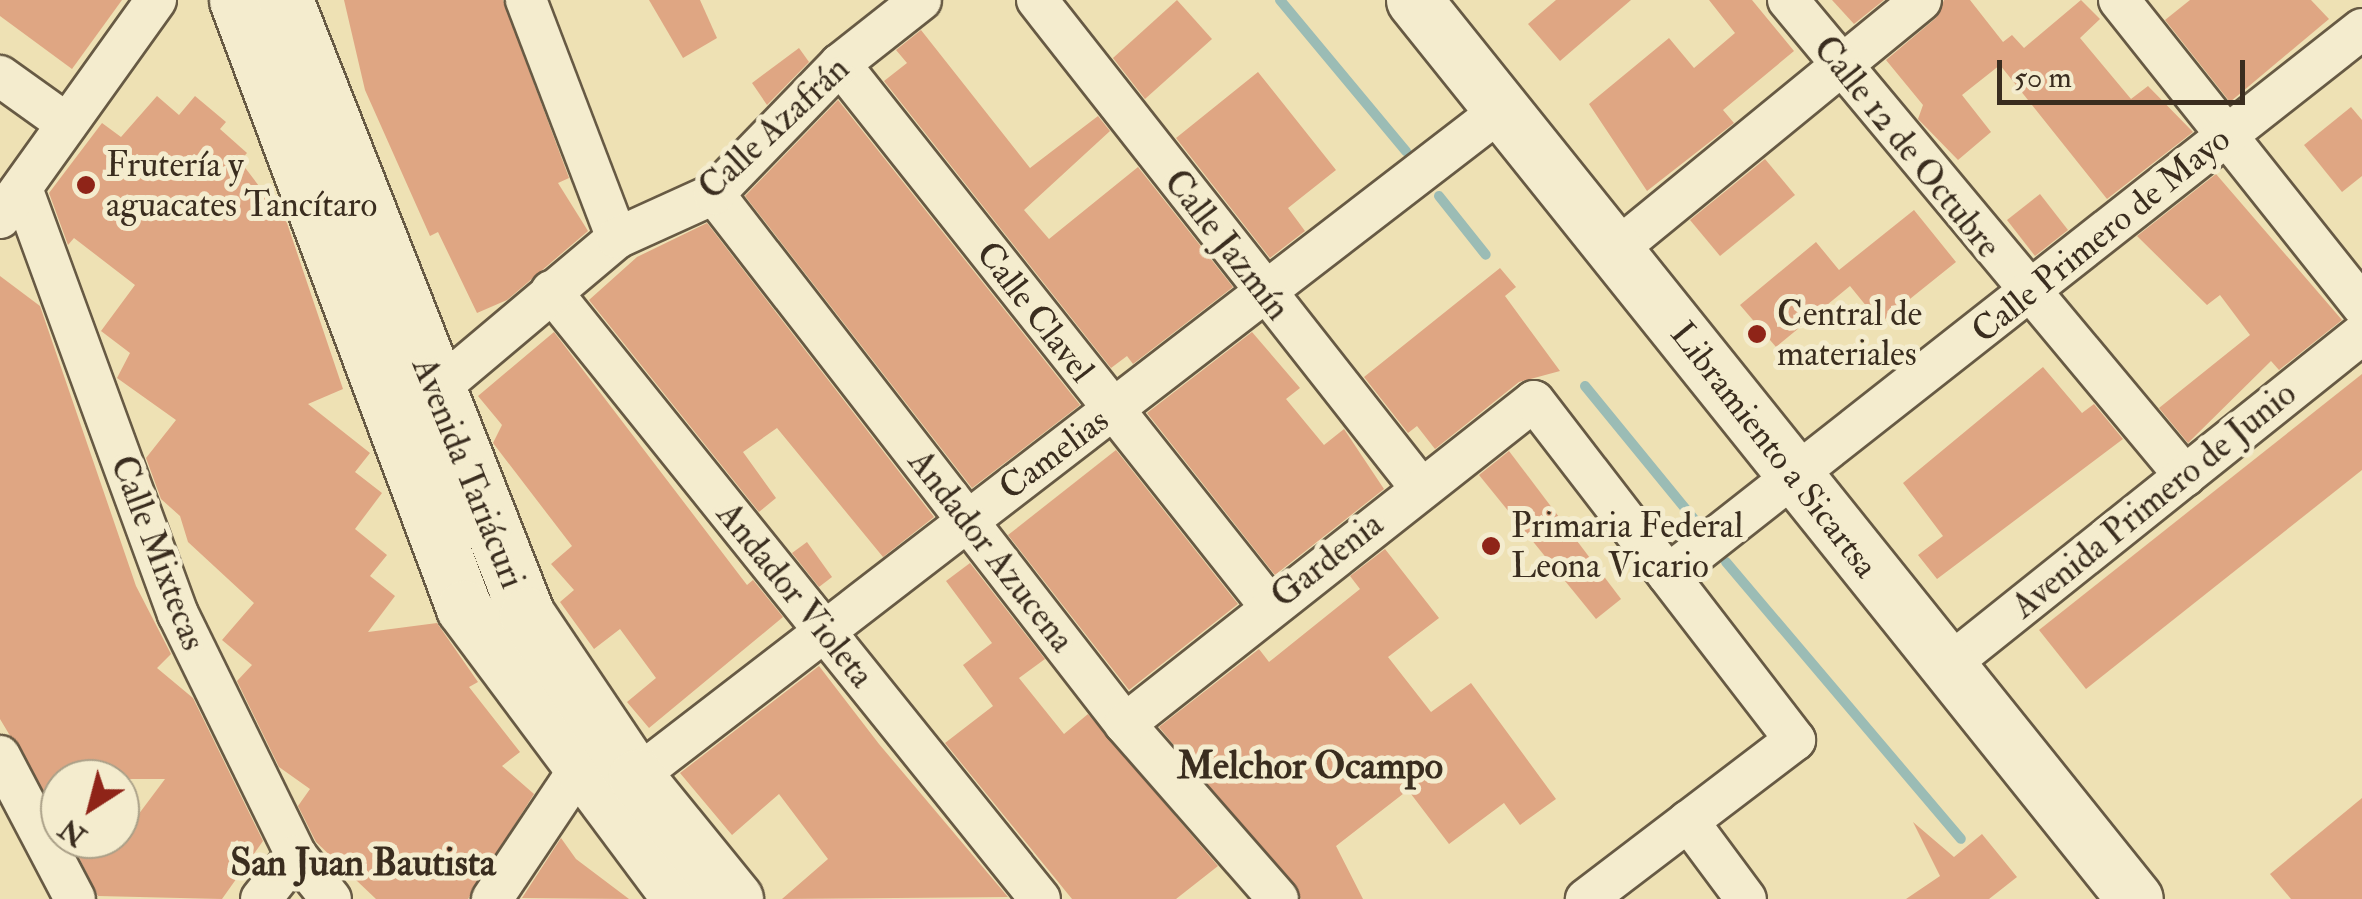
<!DOCTYPE html>
<html>
<head>
<meta charset="utf-8">
<style>
	body { margin:0 }
	#map { position:relative; width:2362px; height:899px; overflow:hidden; background:#eee1b4; font-family:"IM FELL Double Pica",serif }
	div>[style] { position:absolute }
	[style*='--x'] { left:calc(var(--x)*1px); top:calc(var(--y)*1px); width:calc(var(--w)*1px); rotate:calc(var(--a)*1deg) }
	.stream>* { height:10px; margin:-5px; padding:0 5px; transform-origin:5px; border-radius:5px; background:#9bbcb5 }
	.building>* { inset:0; background:#dfa683 }
	.roads { filter:drop-shadow(2px 0 #675a44) drop-shadow(-2px 0 #675a44) drop-shadow(0 2px #675a44) drop-shadow(0 -2px #675a44) }
	.street>* { height:40px; margin:-20px; padding:0 20px; transform-origin:20px; border-radius:20px; background:#f4ecce }
	.secondary>* { height:55px; margin:-27.5px; padding:0 27.5px; transform-origin:27.5px; border-radius:27.5px; background:#f4ecce }
	.dots>* { width:28px; height:28px; translate:-50% -50%; box-sizing:border-box; border:5px solid #f4ecce; border-radius:50% }
	span { translate:-50% -50%; white-space:nowrap; text-align:center; line-height:1.15; -webkit-text-stroke:10px #f4ecce; paint-order:stroke }
	.street-label { font-size:35px; color:#3a2d1f }
	.poi-label { font-size:35px; color:#3a2d1f }
	.left { translate:0 -50%; text-align:left }
	.neighbourhood-label { font-size:38px; color:#3a2d1f; font-weight:700 }
	.north { position:absolute; left:40px; top:759px; width:100px; height:100px; box-sizing:border-box; background:#f4ecce; border:2px solid #aaa088; border-radius:50%; rotate:216deg; font-size:28px; font-weight:700; line-height:40px; text-align:center; color:#3a2d1f }
	.north::after { content:''; display:block; margin:auto; width:35px; height:45px; background:#8f2418; clip-path:polygon(50% 0,100% 100%,50% 72%,0 100%) }
	.scale { position:absolute; left:1997px; top:60px; width:248px; height:45px; box-sizing:border-box; border:5px solid #3a2d1f; border-top:0; padding-left:12px; font-size:30px; line-height:35px; white-space:nowrap; color:#3a2d1f; -webkit-text-stroke:8px #f4ecce; paint-order:stroke }
</style>
</head>
<body>
<div id="map">
	<div class="stream">
		<div style="--x:1280;--y:0;--w:197;--a:50.2"></div>
		<div style="--x:1439;--y:196;--w:75;--a:51.5"></div>
		<div style="--x:1585;--y:386;--w:178;--a:50.7"></div>
		<div style="--x:1726;--y:562;--w:363;--a:49.7"></div>
	</div>
	<div class="building">
		<div style="clip-path:polygon(0 0,122px 0,72px 69px,0 16px)"></div>
		<div style="clip-path:polygon(344px 0,503px 0,569px 178px,558px 183px,588px 231px,507px 300px,477px 313px,438px 232px,430px 236px,365px 90px)"></div>
		<div style="clip-path:polygon(649px 0,700px 0,717px 38px,683px 58px)"></div>
		<div style="clip-path:polygon(1177px 0,1212px 39px,1145px 99px,1113px 58px)"></div>
		<div style="clip-path:polygon(1556px 0,1631px 0,1560px 61px,1528px 24px)"></div>
		<div style="clip-path:polygon(1709px 0,1752px 0,1794px 51px,1723px 110px,1734px 123px,1647px 191px,1589px 104px,1669px 38px,1694px 68px,1735px 33px)"></div>
		<div style="clip-path:polygon(1832px 0,1884px 0,1854px 24px)"></div>
		<div style="clip-path:polygon(1944px 0,1970px 0,2003px 42px,2012px 35px,2024px 48px,2081px 0,2100px 19px,2080px 38px,2131px 99px,2148px 86px,2193px 132px,2107px 199px,2000px 65px,1962px 95px,1991px 132px,1958px 160px,1918px 119px,1923px 105px,1886px 60px,1936px 18px)"></div>
		<div style="clip-path:polygon(2190px 0,2311px 0,2329px 19px,2230px 102px,2165px 20px)"></div>
		<div style="clip-path:polygon(921px 30px,1030px 168px,1098px 116px,1110px 131px,1024px 210px,1049px 239px,1138px 167px,1233px 287px,1133px 364px,1127px 356px,1111px 368px,884px 81px,907px 63px,896px 50px)"></div>
		<div style="clip-path:polygon(799px 48px,809px 62px,767px 105px,752px 83px)"></div>
		<div style="clip-path:polygon(1258px 72px,1336px 170px,1288px 208px,1305px 231px,1270px 258px,1176px 138px)"></div>
		<div style="clip-path:polygon(157px 96px,179px 115px,195px 96px,226px 122px,220px 129px,247px 153px,240px 161px,287px 223px,343px 389px,308px 404px,370px 453px,355px 472px,382px 493px,355px 529px,387px 555px,370px 576px,395px 596px,368px 632px,437px 623px,478px 682px,469px 687px,520px 752px,502px 766px,534px 794px,468px 899px,376px 899px,316px 842px,298px 806px,310px 789px,279px 767px,237px 681px,252px 665px,222px 640px,254px 603px,188px 542px,180px 516px,161px 499px,146px 458px,176px 420px,117px 378px,130px 353px,101px 331px,135px 285px,74px 238px,68px 245px,49px 193px,102px 123px,121px 137px)"></div>
		<div style="clip-path:polygon(838px 100px,1080px 405px,972px 488px,745px 196px)"></div>
		<div style="clip-path:polygon(2351px 107px,2362px 120px,2362px 176px,2342px 192px,2304px 145px)"></div>
		<div style="clip-path:polygon(1765px 159px,1795px 195px,1720px 256px,1690px 220px)"></div>
		<div style="clip-path:polygon(2216px 174px,2342px 320px,2279px 370px,2271px 361px,2188px 443px,2159px 408px,2250px 335px,2220px 295px,2207px 305px,2137px 236px)"></div>
		<div style="clip-path:polygon(2040px 194px,2068px 230px,2035px 256px,2007px 220px)"></div>
		<div style="clip-path:polygon(1914px 210px,1956px 262px,1880px 323px,1850px 286px,1776px 347px,1740px 305px,1816px 242px,1839px 270px)"></div>
		<div style="clip-path:polygon(707px 223px,934px 517px,883px 557px,777px 428px,743px 452px,776px 498px,759px 512px,589px 300px,637px 257px)"></div>
		<div style="clip-path:polygon(1500px 268px,1516px 287px,1505px 296px,1560px 371px,1519px 382px,1435px 449px,1417px 426px,1408px 433px,1364px 377px)"></div>
		<div style="clip-path:polygon(0 276px,40px 306px,136px 586px,171px 654px,157px 668px,193px 698px,263px 841px,222px 899px,98px 896px,70px 839px,120px 839px,165px 779px,60px 779px,60px 819px,0 719px)"></div>
		<div style="clip-path:polygon(554px 332px,747px 585px,753px 580px,783px 617px,649px 728px,627px 702px,656px 678px,620px 629px,594px 649px,560px 602px,574px 590px,551px 564px,572px 546px,493px 443px,502px 425px,478px 396px)"></div>
		<div style="clip-path:polygon(1252px 332px,1300px 388px,1286px 399px,1324px 445px,1344px 429px,1384px 489px,1275px 575px,1147px 413px)"></div>
		<div style="clip-path:polygon(2043px 367px,2082px 413px,2094px 404px,2123px 439px,1937px 579px,1918px 555px,1943px 536px,1903px 483px)"></div>
		<div style="clip-path:polygon(2362px 374px,2362px 470px,2086px 689px,2039px 630px)"></div>
		<div style="clip-path:polygon(1116px 450px,1238px 604px,1129px 690px,1008px 535px)"></div>
		<div style="clip-path:polygon(1509px 451px,1621px 599px,1596px 619px,1479px 475px)"></div>
		<div style="clip-path:polygon(807px 542px,832px 577px,819px 587px,792px 553px)"></div>
		<div style="clip-path:polygon(1385px 549px,1439px 618px,1388px 657px,1431px 712px,1471px 683px,1556px 799px,1520px 825px,1504px 803px,1449px 844px,1408px 790px,1336px 846px,1363px 899px,1301px 899px,1159px 727px,1259px 649px,1269px 662px,1360px 589px,1350px 576px)"></div>
		<div style="clip-path:polygon(970px 563px,1045px 659px,1019px 678px,1064px 734px,1088px 714px,1218px 866px,1176px 899px,1072px 899px,945px 743px,993px 706px,963px 665px,992px 643px,946px 581px)"></div>
		<div style="clip-path:polygon(819px 666px,879px 744px,1008px 897px,782px 899px,828px 859px,779px 794px,732px 835px,680px 773px)"></div>
		<div style="clip-path:polygon(2362px 798px,2362px 899px,2291px 899px,2270px 874px)"></div>
		<div style="clip-path:polygon(1913px 822px,1954px 857px,1982px 834px,2017px 877px,1989px 899px,1906px 899px,1940px 876px)"></div>
		<div style="clip-path:polygon(561px 838px,576px 859px,629px 899px,522px 898px)"></div>
	</div>
	<div class="roads">
		<div class="street">
			<div style="--x:526;--y:0;--w:255;--a:69.1"></div>
			<div style="--x:1037;--y:0;--w:620;--a:51.82"></div>
			<div style="--x:1788;--y:0;--w:620;--a:50.17"></div>
			<div style="--x:2119;--y:0;--w:391;--a:51.5"></div>
			<div style="--x:840;--y:64;--w:690;--a:51.59"></div>
			<div style="--x:0;--y:76;--w:82;--a:35.6"></div>
			<div style="--x:22;--y:188;--w:454;--a:69.9"></div>
			<div style="--x:178;--y:614;--w:268;--a:63.9"></div>
			<div style="--x:296;--y:855;--w:56;--a:51.5"></div>
			<div style="--x:714;--y:194;--w:671;--a:52.21"></div>
			<div style="--x:1125;--y:724;--w:232;--a:48.8"></div>
			<div style="--x:0;--y:218;--w:268;--a:-54.4"></div>
			<div style="--x:1616;--y:250;--w:394;--a:-39.3"></div>
			<div style="--x:551;--y:291;--w:780;--a:51.19"></div>
			<div style="--x:433;--y:393;--w:241;--a:-40.1"></div>
			<div style="--x:617;--y:238;--w:107;--a:-24.4"></div>
			<div style="--x:714;--y:194;--w:181;--a:-45.9"></div>
			<div style="--x:840;--y:64;--w:103;--a:-38.3"></div>
			<div style="--x:1668;--y:575;--w:883;--a:-38.19"></div>
			<div style="--x:1947;--y:666;--w:531;--a:-38.66"></div>
			<div style="--x:1125;--y:724;--w:521;--a:-38.3"></div>
			<div style="--x:1534;--y:401;--w:428;--a:52.4"></div>
			<div style="--x:1795;--y:740;--w:263;--a:142.7"></div>
			<div style="--x:0;--y:756;--w:161;--a:62.3"></div>
			<div style="--x:616;--y:792;--w:1121;--a:-37.61"></div>
			<div style="--x:1688;--y:821;--w:97;--a:53.4"></div>
			<div style="--x:261;--y:899;--w:56;--a:-51.5"></div>
			<div style="--x:492;--y:899;--w:156;--a:-56.2"></div>
		</div>
		<div class="secondary">
			<div style="--x:237;--y:0;--w:649;--a:69.53"></div>
			<div style="--x:464;--y:608;--w:363;--a:53.3"></div>
			<div style="--x:285;--y:0;--w:661;--a:68.52"></div>
			<div style="--x:527;--y:615;--w:195;--a:56.1"></div>
			<div style="--x:636;--y:777;--w:157;--a:50.9"></div>
			<div style="--x:1414;--y:0;--w:1152;--a:51.27"></div>
		</div>
	</div>
	<div class="dots">
		<div style="left:86px;top:185px;background:#8f2418"></div>
		<div style="left:1757px;top:334px;background:#8f2418"></div>
		<div style="left:1491px;top:546px;background:#8f2418"></div>
	</div>
	<div class="street-label">
		<span style="left:774px;top:128px;rotate:-43deg">Calle Azafrán</span>
		<span style="left:1907px;top:147px;rotate:51deg">Calle 12 de Octubre</span>
		<span style="left:2101px;top:235px;rotate:-39deg">Calle Primero de Mayo</span>
		<span style="left:1227px;top:245px;rotate:52deg">Calle Jazmín</span>
		<span style="left:1035px;top:312px;rotate:52deg">Calle Clavel</span>
		<span style="left:1774px;top:450px;rotate:52deg">Libramiento a Sicartsa</span>
		<span style="left:1054px;top:454px;rotate:-37deg">Camelias</span>
		<span style="left:468px;top:473px;rotate:68deg">Avenida Tariácuri</span>
		<span style="left:2154px;top:500px;rotate:-39deg">Avenida Primero de Junio</span>
		<span style="left:991px;top:551px;rotate:52deg">Andador Azucena</span>
		<span style="left:158px;top:553px;rotate:69deg">Calle Mixtecas</span>
		<span style="left:1327px;top:560px;rotate:-38deg">Gardenia</span>
		<span style="left:795px;top:595px;rotate:51deg">Andador Violeta</span>
	</div>
	<div class="poi-label">
		<span class="left" style="left:106px;top:185px">Frutería y<br>aguacates Tancítaro</span>
		<span class="left" style="left:1777px;top:334px">Central de<br>materiales</span>
		<span class="left" style="left:1511px;top:546px">Primaria Federal<br>Leona Vicario</span>
	</div>
	<div class="neighbourhood-label">
		<span style="left:1310px;top:767px">Melchor Ocampo</span>
		<span style="left:363px;top:864px">San Juan Bautista</span>
	</div>
	<div class="north">N</div>
	<div class="scale">50 m</div>
</div>
</body>
</html>
